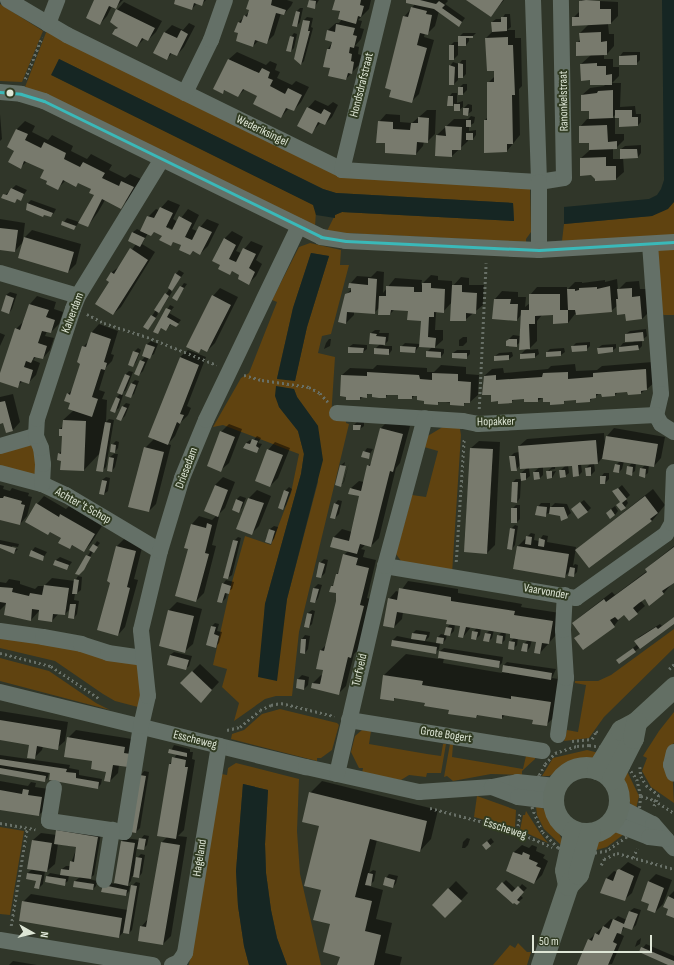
<!DOCTYPE html>
<html>
<head>
<meta charset="utf-8">
<style>
	body { margin:0 }
	#map { position:relative; width:674px; height:965px; overflow:hidden; background:#303629; font-family:"Sofia Sans Condensed",sans-serif }
	div>[style] { position:absolute }
	[style*='--x'] { left:calc(var(--x)*1px); top:calc(var(--y)*1px); width:calc(var(--w)*1px); rotate:calc(var(--a)*1deg) }
	.green>* { inset:0; background:#604310 }
	.water>* { inset:0; background:#162623 }
	.shadow>* { inset:0; background:#0007 }
	.building>* { inset:0; background:#787a6d }
	.path>* { height:2.5px; margin-top:-1.25px; transform-origin:0; background:repeating-linear-gradient(90deg,#687067 0 2px,transparent 0 5px) }
	.minor>* { height:16px; margin:-8px; padding:0 8px; transform-origin:8px; border-radius:8px; background:#647067 }
	.major>* { height:21px; margin:-10.5px; padding:0 10.5px; transform-origin:10.5px; border-radius:10.5px; background:#636f64 }
	.major>.ring { margin:-10.5px; padding:0; box-sizing:content-box; background:none; border:21px solid #636f64; border-radius:50% }
	.bus-1>* { height:3px; margin:-1.5px; padding:0 1.5px; transform-origin:1.5px; border-radius:1.5px; background:#3ab9b9 }
	.dots>* { width:11px; height:11px; translate:-50% -50%; box-sizing:border-box; border:2px solid #313c23; border-radius:50% }
	span { translate:-50% -50%; white-space:nowrap; text-align:center; line-height:1.15; -webkit-text-stroke:4px #313c23; paint-order:stroke }
	.street-label { font-size:12px; color:#dee6d6 }
	.north { position:absolute; left:12px; top:913px; width:40px; height:40px; -webkit-text-stroke:3px #313c23; paint-order:stroke; rotate:98deg; font-size:11px; font-weight:700; line-height:16px; text-align:center; color:#dee6d6 }
	.north::after { content:''; display:block; margin:auto; width:14px; height:18px; background:#dee6d6; clip-path:polygon(50% 0,100% 100%,50% 72%,0 100%) }
	.scale { position:absolute; left:532px; top:935px; width:120px; height:18px; box-sizing:border-box; border:2px solid #dee6d6; border-top:0; padding-left:5px; font-size:12px; line-height:14px; white-space:nowrap; color:#dee6d6; -webkit-text-stroke:3px #313c23; paint-order:stroke }
</style>
</head>
<body>
<div id="map">
	<div class="green">
		<div style="clip-path:polygon(0 4px,43px 31px,22px 82px,0 81px)"></div>
		<div style="clip-path:polygon(47px 30px,332px 172px,530px 188px,531px 232px,526px 239px,526px 242px,345px 233px,327px 231px,335px 215px,342px 212px,514px 221px,513px 203px,336px 193px,323px 189px,59px 59px,52px 75px,314px 205px,316px 211px,315px 227px,25px 87px)"></div>
		<div style="clip-path:polygon(674px 202px,674px 235px,562px 241px,564px 224px,652px 216px)"></div>
		<div style="clip-path:polygon(evenodd,310px 243px,341px 250px,340px 265px,349px 265px,331px 334px,322px 336px,318px 353px,335px 357px,331px 418px,346px 419px,346px 423px,349px 424px,299px 632px,292px 696px,276px 696px,265px 699px,234px 721px,239px 703px,222px 687px,227px 669px,213px 665px,230px 589px,245px 536px,271px 545px,291px 493px,299px 454px,223px 425px,213px 427px,241px 378px,249px 373px,277px 302px,272px 300px,299px 247px,310px 243px,311px 253px,329px 256px,307px 327px,295px 380px,277px 378px,293px 308px,311px 253px,310px 243px,276px 387px,294px 389px,297px 397px,318px 426px,318px 482px,287px 599px,283px 623px,264px 622px,265px 604px,301px 474px,304px 454px,298px 431px,279px 407px,276px 387px)"></div>
		<div style="clip-path:polygon(674px 248px,674px 315px,664px 315px,660px 313px,658px 249px)"></div>
		<div style="clip-path:polygon(446px 425px,457px 425px,460px 429px,461px 435px,452px 574px,401px 561px,396px 554px,412px 495px,426px 497px,438px 451px,424px 447px,426px 437px)"></div>
		<div style="clip-path:polygon(34px 444px,36px 477px,0 467px,0 453px)"></div>
		<div style="clip-path:polygon(674px 629px,674px 648px,604px 717px,589px 738px,564px 741px,567px 730px,578px 732px,586px 685px,575px 683px,575px 681px,598px 681px,611px 675px)"></div>
		<div style="clip-path:polygon(0 636px,60px 644px,138px 665px,141px 693px,138px 707px,115px 701px,103px 694px,55px 661px,0 648px)"></div>
		<div style="clip-path:polygon(0 658px,49px 671px,96px 703px,110px 710px,0 681px)"></div>
		<div style="clip-path:polygon(280px 709px,337px 723px,339px 725px,332px 750px,321px 758px,317px 758px,317px 761px,231px 739px,232px 734px,244px 730px,262px 714px)"></div>
		<div style="clip-path:polygon(674px 712px,674px 743px,671px 746px,674px 803px,651px 787px,642px 771px,647px 758px,643px 756px,659px 731px)"></div>
		<div style="clip-path:polygon(362px 730px,371px 731px,369px 744px,427px 754px,441px 756px,443px 744px,446px 744px,441px 773px,427px 773px,426px 777px,409px 775px,401px 780px,362px 773px,363px 768px,359px 768px,351px 752px,355px 736px)"></div>
		<div style="clip-path:polygon(450px 744px,453px 745px,452px 757px,523px 769px,526px 756px,535px 757px,535px 759px,522px 771px,522px 775px,491px 774px,453px 781px,447px 776px,444px 777px)"></div>
		<div style="clip-path:polygon(587px 750px,599px 753px,592px 761px,574px 765px,549px 776px,542px 776px,553px 758px)"></div>
		<div style="clip-path:polygon(236px 763px,299px 779px,297px 831px,300px 874px,321px 965px,287px 965px,277px 938px,271px 910px,266px 873px,265px 844px,268px 790px,243px 784px,236px 871px,238px 906px,244px 946px,249px 965px,189px 965px,221px 774px,227px 775px,228px 768px)"></div>
		<div style="clip-path:polygon(626px 769px,639px 796px,636px 809px,630px 803px,623px 790px,622px 781px)"></div>
		<div style="clip-path:polygon(477px 796px,516px 810px,515px 828px,474px 817px)"></div>
		<div style="clip-path:polygon(536px 806px,541px 807px,551px 816px,563px 842px,561px 845px,544px 829px,537px 815px)"></div>
		<div style="clip-path:polygon(526px 811px,540px 833px,548px 843px,520px 830px,523px 815px,525px 815px)"></div>
		<div style="clip-path:polygon(0 827px,24px 831px,10px 915px,0 914px)"></div>
		<div style="clip-path:polygon(617px 832px,624px 834px,607px 847px,593px 851px,598px 840px,606px 835px)"></div>
		<div style="clip-path:polygon(518px 943px,527px 952px,531px 952px,527px 965px,493px 965px,510px 945px,515px 948px)"></div>
	</div>
	<div class="water">
		<div style="clip-path:polygon(662px 0,674px 0,674px 202px,668px 209px,652px 216px,564px 224px,564px 207px,649px 199px,657px 195px,661px 189px,664px 180px)"></div>
		<div style="clip-path:polygon(59px 59px,323px 189px,336px 193px,513px 203px,514px 221px,342px 212px,335px 215px,335px 218px,316px 215px,313px 205px,51px 75px)"></div>
		<div style="clip-path:polygon(311px 253px,329px 256px,307px 327px,295px 381px,277px 379px,293px 308px)"></div>
		<div style="clip-path:polygon(276px 386px,294px 389px,297px 397px,318px 426px,323px 460px,287px 599px,277px 681px,258px 677px,265px 604px,301px 474px,304px 454px,298px 431px,279px 407px,275px 396px)"></div>
		<div style="clip-path:polygon(243px 784px,268px 790px,265px 844px,266px 873px,271px 910px,277px 938px,287px 965px,249px 965px,244px 946px,238px 906px,236px 871px)"></div>
	</div>
	<div class="shadow">
		<div style="clip-path:polygon(96px 0,123px 0,115px 8px,112px 6px,107px 16px,100px 24px)"></div>
		<div style="clip-path:polygon(176px 0,206px 0,201px 5px,197px 3px,192px 9px)"></div>
		<div style="clip-path:polygon(250px 0,287px 0,293px 2px,291px 6px,284px 14px,281px 13px,274px 35px,266px 43px,259px 40px,253px 46px,239px 33px,239px 22px,250px 11px)"></div>
		<div style="clip-path:polygon(310px 0,319px 0,314px 8px,308px 6px)"></div>
		<div style="clip-path:polygon(336px 0,371px 0,369px 9px,358px 20px,362px 21px,360px 28px,364px 29px,361px 39px,355px 46px,359px 47px,358px 54px,361px 55px,359px 65px,346px 79px,331px 67px,328px 49px,333px 41px,328px 30px,336px 23px,339px 23px,342px 19px)"></div>
		<div style="clip-path:polygon(407px 0,447px 0,448px 1px,445px 4px,465px 18px,459px 26px,439px 11px,435px 26px,427px 34px,425px 33px,424px 37px,434px 40px,419px 94px,411px 102px,404px 17px,415px 4px)"></div>
		<div style="clip-path:polygon(468px 0,504px 0,491px 16px)"></div>
		<div style="clip-path:polygon(581px 0,618px 2px,618px 16px,611px 23px,608px 24px,609px 34px,614px 34px,614px 46px,607px 54px,604px 54px,604px 59px,613px 59px,613px 67px,619px 67px,619px 76px,612px 83px,621px 83px,620px 107px,635px 106px,636px 114px,641px 114px,641px 122px,638px 125px,616px 114px,612px 118px,615px 118px,615px 134px,624px 134px,624px 140px,616px 148px,613px 148px,613px 159px,621px 159px,621px 149px,625px 146px,641px 145px,641px 153px,638px 157px,623px 157px,624px 172px,616px 179px,596px 178px,591px 174px,581px 175px,581px 158px,590px 150px,590px 142px,580px 127px,587px 119px,590px 119px,590px 110px,582px 95px,590px 88px,604px 86px,606px 84px,591px 79px,581px 64px,591px 55px,577px 43px,581px 39px,580px 33px,589px 24px,573px 18px,580px 11px,580px 2px)"></div>
		<div style="clip-path:polygon(124px 2px,162px 21px,156px 32px,148px 40px,145px 38px,137px 46px,115px 29px,118px 27px,117px 10px)"></div>
		<div style="clip-path:polygon(300px 8px,303px 8px,300px 22px,297px 26px,297px 11px)"></div>
		<div style="clip-path:polygon(505px 14px,510px 14px,511px 27px,507px 30px,515px 30px,515px 38px,521px 38px,522px 86px,519px 89px,520px 135px,507px 151px,485px 120px,488px 117px,488px 83px,495px 76px,486px 38px,493px 31px,492px 22px,496px 19px,502px 19px)"></div>
		<div style="clip-path:polygon(307px 17px,313px 18px,311px 27px,313px 28px,304px 61px,301px 64px,304px 20px)"></div>
		<div style="clip-path:polygon(189px 23px,195px 26px,184px 47px,177px 55px,172px 53px,167px 59px,165px 32px,172px 25px,183px 30px)"></div>
		<div style="clip-path:polygon(294px 33px,297px 34px,294px 48px,291px 51px,291px 37px)"></div>
		<div style="clip-path:polygon(463px 33px,476px 33px,472px 37px,469px 37px,469px 41px,466px 45px,458px 45px,458px 55px,454px 59px,450px 59px,450px 46px,454px 42px,459px 42px,459px 37px)"></div>
		<div style="clip-path:polygon(237px 52px,266px 65px,270px 61px,277px 64px,275px 70px,280px 72px,277px 78px,292px 85px,296px 81px,309px 87px,301px 102px,294px 110px,289px 108px,281px 117px,258px 96px,245px 89px,238px 96px,225px 90px,222px 93px,214px 89px,229px 59px)"></div>
		<div style="clip-path:polygon(623px 52px,640px 52px,640px 60px,636px 64px,620px 64px,620px 56px)"></div>
		<div style="clip-path:polygon(462px 60px,466px 60px,466px 74px,463px 77px,458px 77px,458px 80px,454px 84px,450px 84px,450px 66px,453px 62px,459px 64px)"></div>
		<div style="clip-path:polygon(463px 84px,467px 84px,467px 90px,463px 94px,459px 88px)"></div>
		<div style="clip-path:polygon(452px 93px,457px 93px,457px 103px,463px 101px,463px 107px,459px 110px,455px 110px,455px 103px,453px 105px,448px 105px,449px 97px)"></div>
		<div style="clip-path:polygon(315px 100px,328px 106px,333px 102px,338px 105px,332px 117px,325px 124px,321px 122px,312px 132px,308px 108px)"></div>
		<div style="clip-path:polygon(468px 104px,472px 105px,472px 111px,468px 114px,464px 108px)"></div>
		<div style="clip-path:polygon(427px 110px,436px 110px,435px 134px,427px 142px,424px 141px,423px 146px,416px 154px,386px 143px,379px 122px,386px 114px,400px 115px,400px 122px,412px 123px)"></div>
		<div style="clip-path:polygon(0 114px,2px 139px,0 141px)"></div>
		<div style="clip-path:polygon(471px 116px,475px 117px,474px 123px,469px 126px,469px 131px,476px 130px,476px 135px,473px 139px,468px 139px,468px 141px,452px 156px,437px 135px,454px 119px,468px 119px)"></div>
		<div style="clip-path:polygon(25px 121px,35px 126px,32px 132px,48px 140px,52px 135px,73px 146px,71px 151px,87px 159px,91px 154px,112px 165px,109px 170px,125px 178px,130px 174px,141px 179px,128px 200px,120px 207px,105px 200px,98px 212px,88px 226px,96px 195px,93px 189px,79px 182px,76px 185px,66px 180px,57px 189px,48px 181px,45px 170px,27px 161px,20px 168px,15px 150px,8px 147px,17px 129px)"></div>
		<div style="clip-path:polygon(16px 185px,27px 190px,21px 199px,18px 198px,15px 202px,3px 197px)"></div>
		<div style="clip-path:polygon(31px 200px,56px 209px,54px 213px,51px 216px,45px 214px,43px 216px,27px 210px,28px 203px)"></div>
		<div style="clip-path:polygon(evenodd,168px 200px,180px 205px,173px 219px,178px 222px,188px 209px,199px 215px,192px 229px,197px 231px,207px 219px,219px 224px,208px 246px,200px 254px,194px 251px,190px 254px,182px 245px,174px 241px,171px 245px,163px 235px,155px 231px,151px 235px,148px 233px,142px 244px,155px 252px,121px 307px,113px 314px,110px 282px,111px 273px,120px 266px,136px 244px,129px 240px,133px 232px,137px 229px,141px 231px,148px 217px,156px 209px,159px 210px,168px 200px,168px 227px,177px 232px,168px 230px,168px 227px)"></div>
		<div style="clip-path:polygon(67px 218px,79px 222px,74px 229px,62px 225px)"></div>
		<div style="clip-path:polygon(0 219px,25px 223px,23px 239px,32px 230px,81px 244px,76px 264px,68px 272px,23px 242px,15px 251px,0 249px)"></div>
		<div style="clip-path:polygon(232px 231px,243px 237px,236px 251px,241px 253px,251px 241px,263px 246px,256px 260px,262px 264px,256px 276px,249px 283px,241px 274px,233px 270px,230px 274px,222px 264px,224px 239px)"></div>
		<div style="clip-path:polygon(179px 270px,184px 273px,171px 291px,172px 292px,162px 308px,157px 313px,158px 314px,151px 325px,145px 327px,170px 288px,176px 274px)"></div>
		<div style="clip-path:polygon(377px 271px,384px 272px,383px 293px,395px 278px,422px 280px,421px 285px,431px 275px,438px 276px,438px 280px,452px 281px,452px 287px,461px 277px,469px 278px,469px 285px,484px 285px,483px 305px,465px 320px,452px 302px,443px 312px,438px 311px,436px 313px,435px 330px,443px 330px,443px 340px,434px 348px,444px 349px,444px 353px,441px 357px,427px 352px,432px 347px,419px 346px,415px 352px,401px 347px,405px 343px,420px 344px,422px 320px,409px 310px,395px 309px,390px 314px,379px 308px,374px 313px,354px 312px,354px 315px,346px 323px,339px 321px,346px 295px,353px 287px,350px 284px,357px 276px,371px 277px)"></div>
		<div style="clip-path:polygon(617px 279px,618px 290px,626px 282px,639px 281px,640px 289px,648px 289px,650px 311px,642px 319px,626px 313px,617px 306px,611px 311px,575px 314px,568px 323px,554px 314px,542px 315px,537px 321px,537px 341px,528px 350px,538px 349px,539px 354px,535px 357px,521px 354px,526px 349px,520px 342px,516px 346px,507px 341px,513px 335px,520px 336px,521px 315px,517px 320px,495px 299px,502px 291px,518px 292px,518px 297px,526px 297px,525px 307px,530px 303px,530px 295px,537px 287px,567px 287px,567px 290px,575px 282px,582px 282px,582px 283px,605px 280px,605px 282px)"></div>
		<div style="clip-path:polygon(184px 283px,187px 284px,176px 300px,173px 298px)"></div>
		<div style="clip-path:polygon(220px 288px,238px 297px,215px 343px,207px 351px,202px 348px,199px 352px,213px 296px)"></div>
		<div style="clip-path:polygon(10px 292px,17px 294px,12px 309px,9px 313px,6px 295px)"></div>
		<div style="clip-path:polygon(37px 296px,56px 302px,54px 309px,63px 312px,59px 324px,51px 332px,47px 331px,45px 336px,54px 338px,50px 350px,43px 358px,37px 356px,33px 360px,40px 363px,36px 375px,29px 382px,23px 381px,17px 386px,0 381px,16px 329px,24px 321px,30px 304px)"></div>
		<div style="clip-path:polygon(170px 305px,174px 307px,169px 313px,181px 320px,176px 326px,172px 323px,166px 330px,162px 327px,158px 333px,154px 331px)"></div>
		<div style="clip-path:polygon(99px 324px,118px 331px,111px 354px,114px 355px,112px 361px,106px 367px,99px 390px,105px 392px,102px 399px,107px 400px,106px 422px,109px 419px,114px 420px,106px 467px,102px 471px,100px 453px,84px 470px,62px 460px,59px 454px,62px 450px,63px 435px,60px 429px,63px 426px,63px 420px,74px 410px,68px 394px,73px 389px,82px 363px,83px 347px,89px 341px,92px 332px)"></div>
		<div style="clip-path:polygon(646px 329px,647px 336px,642px 340px,642px 346px,639px 349px,620px 347px,623px 343px,634px 342px,626px 334px,630px 331px)"></div>
		<div style="clip-path:polygon(375px 330px,380px 330px,379px 333px,389px 333px,388px 341px,383px 346px,392px 346px,392px 350px,389px 354px,375px 349px,380px 344px,371px 333px)"></div>
		<div style="clip-path:polygon(0 333px,5px 335px,0 346px)"></div>
		<div style="clip-path:polygon(463px 337px,467px 337px,467px 342px,463px 346px,459px 346px,459px 340px)"></div>
		<div style="clip-path:polygon(329px 339px,331px 339px,330px 346px,324px 349px,326px 343px)"></div>
		<div style="clip-path:polygon(151px 341px,158px 344px,154px 354px,149px 357px,143px 371px,139px 375px,141px 361px,146px 356px,147px 344px)"></div>
		<div style="clip-path:polygon(590px 342px,590px 346px,586px 350px,572px 347px,576px 343px)"></div>
		<div style="clip-path:polygon(353px 344px,367px 345px,367px 349px,363px 352px,349px 347px)"></div>
		<div style="clip-path:polygon(616px 344px,616px 348px,612px 351px,598px 348px,602px 345px)"></div>
		<div style="clip-path:polygon(138px 348px,141px 350px,136px 362px,133px 366px,134px 352px)"></div>
		<div style="clip-path:polygon(564px 348px,565px 352px,561px 355px,547px 352px,550px 349px)"></div>
		<div style="clip-path:polygon(188px 350px,206px 357px,187px 406px,191px 408px,188px 415px,181px 422px,175px 436px,168px 444px,171px 445px,156px 504px,149px 511px,145px 448px,154px 439px,180px 357px)"></div>
		<div style="clip-path:polygon(457px 350px,470px 350px,470px 354px,466px 358px,453px 353px)"></div>
		<div style="clip-path:polygon(512px 352px,513px 356px,509px 359px,495px 356px,499px 353px)"></div>
		<div style="clip-path:polygon(653px 362px,655px 382px,647px 389px,641px 393px,628px 391px,618px 392px,615px 395px,600px 393px,589px 401px,577px 398px,567px 399px,563px 403px,544px 397px,537px 401px,525px 398px,515px 399px,511px 402px,499px 400px,492px 394px,484px 376px,492px 369px,503px 368px,504px 373px,548px 369px,551px 366px,575px 364px,576px 371px,597px 370px,602px 366px)"></div>
		<div style="clip-path:polygon(377px 365px,427px 368px,427px 372px,434px 372px,441px 365px,466px 367px,466px 374px,479px 375px,478px 395px,470px 402px,466px 402px,463px 405px,440px 401px,437px 404px,418px 395px,415px 395px,412px 398px,400px 394px,388px 394px,386px 397px,370px 393px,360px 399px,342px 375px,350px 368px,373px 369px)"></div>
		<div style="clip-path:polygon(129px 371px,133px 372px,126px 390px,121px 394px,123px 395px,119px 408px,115px 411px,116px 398px,121px 393px,125px 375px)"></div>
		<div style="clip-path:polygon(135px 380px,139px 381px,134px 394px,130px 397px,132px 383px)"></div>
		<div style="clip-path:polygon(13px 394px,20px 422px,13px 430px,6px 431px,4px 422px,0 423px,0 397px)"></div>
		<div style="clip-path:polygon(126px 403px,130px 404px,125px 416px,121px 420px,123px 406px)"></div>
		<div style="clip-path:polygon(358px 421px,364px 422px,364px 426px,360px 429px,354px 425px)"></div>
		<div style="clip-path:polygon(388px 421px,410px 426px,400px 463px,396px 468px,379px 538px,371px 546px,365px 545px,361px 549px,365px 550px,363px 557px,376px 560px,367px 598px,371px 599px,359px 649px,354px 654px,346px 686px,338px 694px,312px 687px,313px 683px,321px 675px,323px 676px,325px 670px,321px 650px,326px 645px,337px 601px,337px 592px,332px 586px,334px 584px,337px 574px,340px 570px,344px 555px,348px 551px,332px 546px,334px 537px,342px 529px,352px 532px,360px 496px,351px 488px,359px 481px,364px 482px,368px 466px,373px 461px,380px 429px)"></div>
		<div style="clip-path:polygon(229px 424px,242px 429px,229px 463px,221px 470px,221px 432px)"></div>
		<div style="clip-path:polygon(614px 428px,665px 437px,661px 458px,654px 466px,649px 465px,648px 473px,644px 476px,641px 469px,645px 465px,636px 463px,635px 471px,631px 474px,628px 467px,632px 463px,624px 461px,622px 469px,619px 472px,616px 465px,620px 461px,602px 458px,598px 463px,594px 463px,595px 471px,591px 475px,587px 475px,586px 468px,591px 463px,581px 464px,582px 472px,578px 476px,573px 466px,568px 465px,569px 473px,565px 476px,560px 471px,566px 465px,555px 466px,555px 469px,550px 470px,550px 472px,556px 471px,552px 478px,548px 478px,547px 472px,553px 466px,543px 467px,543px 475px,540px 478px,534px 472px,540px 467px,529px 468px,530px 476px,526px 479px,521px 480px,520px 498px,517px 502px,513px 482px,516px 479px,521px 479px,521px 473px,527px 468px,520px 465px,516px 470px,510px 457px,514px 453px,519px 452px,519px 446px,527px 439px,604px 433px,605px 444px,607px 436px)"></div>
		<div style="clip-path:polygon(257px 436px,261px 438px,258px 443px,262px 444px,257px 452px,246px 443px,250px 440px,253px 441px)"></div>
		<div style="clip-path:polygon(116px 441px,119px 442px,118px 448px,115px 452px,112px 445px)"></div>
		<div style="clip-path:polygon(479px 441px,500px 442px,495px 545px,487px 553px,471px 448px)"></div>
		<div style="clip-path:polygon(275px 442px,290px 448px,278px 478px,270px 486px,268px 450px)"></div>
		<div style="clip-path:polygon(367px 448px,373px 449px,368px 457px,362px 456px)"></div>
		<div style="clip-path:polygon(114px 454px,118px 454px,115px 467px,112px 471px,108px 470px,110px 457px)"></div>
		<div style="clip-path:polygon(345px 462px,341px 483px,343px 483px,349px 463px,344px 482px,341px 485px,341px 465px)"></div>
		<div style="clip-path:polygon(604px 473px,609px 473px,609px 479px,605px 483px,601px 477px)"></div>
		<div style="clip-path:polygon(106px 477px,110px 478px,108px 491px,104px 494px,102px 480px)"></div>
		<div style="clip-path:polygon(223px 477px,235px 482px,225px 508px,217px 516px,219px 517px,212px 545px,216px 546px,204px 593px,196px 601px,189px 548px,186px 547px,192px 524px,199px 516px,212px 520px,217px 515px,205px 511px,215px 485px)"></div>
		<div style="clip-path:polygon(0 485px,4px 486px,3px 489px,10px 491px,12px 488px,21px 491px,29px 493px,28px 496px,32px 497px,27px 516px,20px 524px,0 519px)"></div>
		<div style="clip-path:polygon(622px 485px,630px 495px,626px 499px,628px 503px,625px 507px,618px 505px,621px 501px,614px 492px)"></div>
		<div style="clip-path:polygon(289px 487px,292px 489px,286px 505px,283px 509px,285px 491px)"></div>
		<div style="clip-path:polygon(653px 489px,665px 505px,652px 521px,576px 550px)"></div>
		<div style="clip-path:polygon(257px 490px,271px 496px,259px 526px,251px 534px,237px 528px,249px 498px)"></div>
		<div style="clip-path:polygon(44px 496px,66px 509px,69px 506px,102px 526px,91px 543px,84px 551px,73px 545px,70px 548px,62px 538px,51px 531px,48px 534px,37px 504px)"></div>
		<div style="clip-path:polygon(240px 496px,246px 498px,242px 508px,238px 512px,233px 510px,237px 499px)"></div>
		<div style="clip-path:polygon(338px 500px,342px 501px,339px 514px,335px 518px,335px 504px)"></div>
		<div style="clip-path:polygon(584px 500px,591px 508px,587px 512px,576px 506px)"></div>
		<div style="clip-path:polygon(541px 503px,550px 503px,550px 508px,555px 503px,567px 504px,571px 513px,562px 520px,561px 515px,548px 513px,545px 516px,538px 507px)"></div>
		<div style="clip-path:polygon(516px 505px,520px 505px,520px 519px,517px 522px,512px 509px)"></div>
		<div style="clip-path:polygon(615px 506px,618px 511px,615px 515px,611px 509px)"></div>
		<div style="clip-path:polygon(515px 525px,518px 526px,515px 545px,512px 549px,511px 529px)"></div>
		<div style="clip-path:polygon(274px 526px,278px 527px,274px 539px,270px 543px,266px 541px,270px 529px)"></div>
		<div style="clip-path:polygon(531px 533px,535px 534px,534px 540px,539px 541px,543px 535px,548px 536px,547px 542px,576px 547px,573px 566px,575px 564px,578px 565px,577px 572px,573px 576px,570px 571px,564px 577px,517px 547px)"></div>
		<div style="clip-path:polygon(238px 537px,241px 538px,232px 575px,228px 578px,234px 541px)"></div>
		<div style="clip-path:polygon(124px 539px,143px 544px,134px 579px,138px 580px,125px 627px,118px 635px,117px 546px)"></div>
		<div style="clip-path:polygon(0 540px,19px 544px,18px 547px,12px 546px,12px 548px,18px 549px,14px 553px,9px 552px,10px 550px,0 547px)"></div>
		<div style="clip-path:polygon(97px 541px,100px 543px,92px 553px,87px 565px,79px 574px,77px 573px)"></div>
		<div style="clip-path:polygon(674px 546px,674px 581px,664px 593px,650px 604px,645px 598px,641px 601px,645px 606px,637px 613px,624px 613px,614px 626px,576px 638px,581px 633px,573px 623px,581px 616px,612px 592px,615px 595px,647px 571px,646px 569px,654px 562px)"></div>
		<div style="clip-path:polygon(35px 547px,47px 552px,42px 560px,32px 551px)"></div>
		<div style="clip-path:polygon(60px 557px,72px 562px,67px 569px,56px 560px)"></div>
		<div style="clip-path:polygon(324px 559px,328px 560px,325px 573px,321px 577px,320px 563px)"></div>
		<div style="clip-path:polygon(78px 576px,82px 577px,81px 590px,77px 593px,75px 593px,74px 600px,79px 601px,77px 614px,74px 618px,71px 608px,65px 614px,59px 613px,52px 621px,40px 610px,31px 620px,18px 618px,18px 616px,7px 603px,0 610px,0 582px,6px 583px,9px 579px,20px 581px,20px 584px,35px 589px,38px 586px,44px 586px,52px 578px,75px 581px)"></div>
		<div style="clip-path:polygon(226px 580px,234px 582px,232px 589px,227px 592px,226px 598px,222px 602px,223px 584px)"></div>
		<div style="clip-path:polygon(408px 581px,458px 589px,458px 593px,522px 604px,521px 607px,560px 613px,556px 635px,540px 653px,537px 641px,532px 640px,530px 647px,527px 651px,524px 644px,528px 640px,518px 638px,517px 645px,513px 649px,510px 642px,515px 637px,512px 633px,506px 632px,505px 640px,502px 643px,498px 636px,502px 632px,494px 630px,492px 638px,489px 641px,486px 634px,490px 630px,481px 628px,480px 635px,476px 639px,473px 632px,477px 628px,471px 627px,463px 637px,461px 625px,455px 624px,454px 631px,450px 635px,447px 634px,446px 639px,443px 643px,440px 643px,439px 649px,435px 653px,392px 646px,393px 640px,397px 636px,412px 639px,413px 633px,416px 630px,430px 632px,429px 637px,425px 641px,437px 643px,438px 637px,441px 634px,445px 635px,447px 628px,451px 623px,448px 619px,403px 612px,402px 619px,394px 627px,389px 599px,396px 591px,400px 592px)"></div>
		<div style="clip-path:polygon(318px 584px,322px 585px,318px 598px,315px 602px,311px 601px,314px 588px)"></div>
		<div style="clip-path:polygon(177px 602px,202px 609px,193px 644px,185px 651px,160px 645px,169px 610px)"></div>
		<div style="clip-path:polygon(312px 610px,315px 611px,312px 624px,309px 627px,308px 613px)"></div>
		<div style="clip-path:polygon(674px 617px,674px 622px,635px 651px,617px 660px,638px 644px,636px 641px,639px 637px,660px 624px,662px 626px)"></div>
		<div style="clip-path:polygon(215px 623px,219px 624px,217px 631px,222px 632px,219px 643px,215px 647px,212px 626px)"></div>
		<div style="clip-path:polygon(305px 635px,310px 636px,308px 649px,305px 653px,302px 639px)"></div>
		<div style="clip-path:polygon(444px 648px,503px 657px,502px 663px,498px 667px,444px 658px,443px 663px,502px 673px,504px 665px,507px 662px,556px 669px,552px 678px,572px 681px,568px 704px,546px 725px,534px 720px,505px 715px,502px 718px,479px 714px,476px 717px,426px 702px,396px 697px,393px 700px,381px 698px,384px 675px,406px 654px,439px 659px,440px 651px)"></div>
		<div style="clip-path:polygon(174px 652px,192px 656px,189px 666px,185px 669px,170px 655px)"></div>
		<div style="clip-path:polygon(200px 664px,219px 682px,208px 694px,192px 672px)"></div>
		<div style="clip-path:polygon(302px 675px,309px 677px,308px 685px,304px 689px,297px 687px,298px 679px)"></div>
		<div style="clip-path:polygon(0 711px,68px 722px,65px 741px,57px 748px,43px 746px,42px 750px,34px 758px,30px 744px,0 739px)"></div>
		<div style="clip-path:polygon(76px 730px,132px 739px,138px 746px,119px 765px,118px 773px,110px 781px,107px 771px,68px 738px)"></div>
		<div style="clip-path:polygon(174px 745px,190px 749px,190px 752px,193px 752px,192px 759px,195px 760px,184px 830px,178px 836px,187px 837px,171px 936px,163px 944px,141px 927px,148px 919px,162px 842px,167px 837px,169px 765px,177px 754px,170px 753px)"></div>
		<div style="clip-path:polygon(0 755px,70px 765px,69px 768px,79px 770px,79px 775px,102px 779px,101px 784px,98px 788px,49px 772px,48px 777px,45px 781px,0 773px)"></div>
		<div style="clip-path:polygon(144px 771px,149px 772px,140px 828px,136px 832px,141px 775px)"></div>
		<div style="clip-path:polygon(0 781px,28px 786px,31px 782px,36px 783px,35px 787px,49px 789px,46px 808px,39px 815px,0 809px)"></div>
		<div style="clip-path:polygon(322px 781px,438px 810px,431px 839px,420px 851px,377px 840px,369px 873px,373px 870px,376px 871px,374px 881px,369px 886px,383px 890px,376px 919px,392px 923px,385px 953px,402px 957px,400px 965px,338px 965px,341px 956px,322px 890px,320px 826px,310px 793px)"></div>
		<div style="clip-path:polygon(57px 830px,101px 833px,94px 875px,89px 879px,97px 881px,96px 886px,93px 889px,75px 881px,80px 877px,69px 875px,68px 881px,64px 884px,47px 876px,50px 873px,61px 875px,62px 869px,66px 866px,70px 866px,77px 847px,58px 844px,55px 864px,47px 871px,45px 871px,43px 884px,39px 888px,37px 880px,27px 878px,28px 873px,32px 869px,33px 840px,41px 833px,57px 835px)"></div>
		<div style="clip-path:polygon(144px 835px,149px 836px,147px 845px,143px 849px,137px 847px,135px 860px,141px 854px,145px 855px,142px 873px,139px 877px,132px 876px,131px 881px,127px 886px,130px 886px,129px 891px,126px 895px,103px 891px,107px 882px,115px 884px,122px 841px,125px 838px,140px 840px)"></div>
		<div style="clip-path:polygon(467px 838px,470px 839px,468px 845px,465px 848px,462px 848px,463px 842px)"></div>
		<div style="clip-path:polygon(491px 838px,494px 842px,490px 845px,483px 845px)"></div>
		<div style="clip-path:polygon(522px 845px,529px 848px,532px 845px,537px 847px,536px 851px,545px 855px,543px 858px,548px 861px,542px 875px,534px 883px,514px 852px)"></div>
		<div style="clip-path:polygon(628px 862px,641px 869px,632px 893px,624px 900px,606px 879px,614px 871px,617px 872px)"></div>
		<div style="clip-path:polygon(389px 874px,398px 876px,396px 883px,393px 887px,386px 878px)"></div>
		<div style="clip-path:polygon(656px 874px,672px 880px,663px 904px,655px 912px,651px 903px,648px 882px)"></div>
		<div style="clip-path:polygon(506px 880px,517px 890px,522px 884px,527px 888px,520px 895px,523px 898px,517px 903px,497px 889px)"></div>
		<div style="clip-path:polygon(456px 881px,468px 893px,453px 909px,433px 905px)"></div>
		<div style="clip-path:polygon(136px 882px,140px 883px,132px 930px,129px 933px,125px 930px,119px 937px,23px 902px,31px 894px,128px 910px,132px 886px)"></div>
		<div style="clip-path:polygon(674px 891px,674px 917px,669px 909px,668px 897px)"></div>
		<div style="clip-path:polygon(634px 908px,641px 910px,636px 925px,632px 929px,625px 926px,621px 933px,620px 934px,624px 936px,612px 964px,578px 965px,589px 940px,611px 919px,614px 920px,618px 916px,627px 920px,630px 911px)"></div>
		<div style="clip-path:polygon(641px 938px,640px 944px,635px 947px,637px 941px)"></div>
		<div style="clip-path:polygon(646px 944px,674px 956px,674px 965px,640px 952px)"></div>
		<div style="clip-path:polygon(13px 961px,37px 965px,9px 965px)"></div>
	</div>
	<div class="building">
		<div style="clip-path:polygon(94px 0,120px 0,116px 9px,109px 6px,100px 25px,86px 18px)"></div>
		<div style="clip-path:polygon(175px 0,204px 0,202px 6px,194px 3px,192px 10px,174px 4px)"></div>
		<div style="clip-path:polygon(249px 0,272px 0,271px 5px,286px 10px,284px 15px,276px 13px,267px 44px,255px 40px,253px 47px,236px 41px,238px 33px,234px 32px,238px 22px,241px 23px,244px 15px,247px 17px,249px 10px,246px 9px)"></div>
		<div style="clip-path:polygon(309px 0,316px 1px,315px 9px,307px 7px)"></div>
		<div style="clip-path:polygon(335px 0,361px 0,360px 5px,364px 6px,361px 17px,358px 16px,356px 24px,338px 19px,340px 11px,332px 10px)"></div>
		<div style="clip-path:polygon(406px 0,420px 0,436px 4px,439px 1px,445px 5px,442px 8px,462px 22px,459px 27px,434px 9px,406px 3px)"></div>
		<div style="clip-path:polygon(466px 0,503px 0,491px 17px)"></div>
		<div style="clip-path:polygon(586px 0,600px 1px,600px 9px,611px 9px,611px 24px,572px 26px,572px 17px,579px 17px,579px 1px)"></div>
		<div style="clip-path:polygon(411px 7px,427px 11px,426px 14px,432px 15px,428px 35px,420px 33px,417px 45px,427px 48px,412px 103px,389px 97px,391px 90px,385px 88px,403px 16px,408px 17px)"></div>
		<div style="clip-path:polygon(116px 9px,155px 28px,148px 41px,142px 38px,137px 47px,112px 34px,115px 29px,118px 28px,110px 22px)"></div>
		<div style="clip-path:polygon(296px 11px,300px 12px,297px 27px,292px 26px)"></div>
		<div style="clip-path:polygon(501px 17px,507px 17px,507px 31px,492px 32px,491px 22px,501px 22px)"></div>
		<div style="clip-path:polygon(303px 20px,310px 21px,308px 31px,310px 31px,301px 65px,294px 59px)"></div>
		<div style="clip-path:polygon(336px 24px,355px 28px,353px 35px,357px 36px,354px 48px,350px 47px,349px 53px,352px 54px,351px 61px,354px 62px,352px 74px,348px 73px,346px 80px,328px 76px,330px 68px,323px 67px,327px 49px,330px 49px,332px 42px,325px 40px,327px 30px,335px 32px)"></div>
		<div style="clip-path:polygon(181px 30px,188px 34px,177px 56px,170px 53px,167px 60px,153px 53px,164px 32px,177px 38px)"></div>
		<div style="clip-path:polygon(601px 32px,601px 42px,607px 41px,607px 55px,576px 56px,576px 42px,580px 42px,579px 33px)"></div>
		<div style="clip-path:polygon(290px 36px,294px 37px,291px 52px,286px 51px)"></div>
		<div style="clip-path:polygon(458px 36px,473px 36px,473px 38px,466px 38px,466px 46px,458px 46px)"></div>
		<div style="clip-path:polygon(508px 37px,508px 45px,513px 45px,515px 95px,512px 95px,513px 144px,507px 144px,507px 152px,484px 153px,484px 120px,487px 120px,487px 82px,494px 82px,494px 71px,487px 71px,485px 38px)"></div>
		<div style="clip-path:polygon(449px 45px,454px 45px,454px 60px,449px 60px)"></div>
		<div style="clip-path:polygon(637px 55px,637px 65px,619px 65px,619px 56px)"></div>
		<div style="clip-path:polygon(228px 59px,259px 73px,262px 68px,270px 72px,268px 78px,273px 80px,270px 86px,285px 94px,288px 88px,302px 95px,294px 111px,286px 108px,281px 118px,253px 104px,257px 96px,243px 89px,238px 97px,224px 90px,223px 94px,213px 89px)"></div>
		<div style="clip-path:polygon(458px 63px,463px 64px,463px 78px,458px 78px)"></div>
		<div style="clip-path:polygon(597px 63px,597px 66px,606px 66px,606px 75px,612px 74px,612px 85px,590px 85px,590px 80px,581px 81px,580px 64px)"></div>
		<div style="clip-path:polygon(449px 65px,455px 67px,454px 85px,449px 85px)"></div>
		<div style="clip-path:polygon(458px 87px,463px 87px,463px 95px,458px 95px)"></div>
		<div style="clip-path:polygon(613px 90px,613px 118px,589px 119px,589px 111px,581px 111px,581px 95px,597px 93px,598px 91px)"></div>
		<div style="clip-path:polygon(448px 96px,453px 96px,453px 106px,447px 106px)"></div>
		<div style="clip-path:polygon(454px 104px,460px 104px,460px 111px,454px 111px)"></div>
		<div style="clip-path:polygon(307px 107px,321px 114px,324px 109px,331px 113px,325px 125px,318px 122px,312px 134px,297px 126px)"></div>
		<div style="clip-path:polygon(463px 108px,469px 108px,468px 116px,463px 115px)"></div>
		<div style="clip-path:polygon(615px 110px,632px 110px,632px 117px,638px 117px,638px 126px,619px 127px,619px 118px,615px 118px)"></div>
		<div style="clip-path:polygon(418px 117px,429px 118px,428px 143px,417px 142px,416px 155px,385px 153px,385px 143px,376px 143px,378px 121px,393px 122px,393px 129px,410px 130px,411px 123px,418px 123px)"></div>
		<div style="clip-path:polygon(466px 120px,471px 120px,471px 127px,466px 127px)"></div>
		<div style="clip-path:polygon(607px 125px,608px 142px,617px 141px,617px 149px,589px 150px,589px 143px,579px 143px,579px 126px)"></div>
		<div style="clip-path:polygon(445px 126px,462px 127px,461px 150px,452px 150px,452px 157px,435px 156px,436px 135px,446px 136px)"></div>
		<div style="clip-path:polygon(16px 129px,28px 134px,25px 140px,41px 148px,44px 142px,66px 153px,64px 159px,80px 167px,83px 162px,105px 173px,102px 178px,119px 186px,121px 181px,134px 187px,121px 209px,102px 199px,88px 227px,78px 223px,94px 195px,89px 193px,91px 189px,78px 183px,76px 187px,63px 180px,58px 190px,46px 184px,47px 181px,40px 178px,44px 170px,24px 161px,21px 169px,8px 162px,14px 151px,7px 147px)"></div>
		<div style="clip-path:polygon(466px 133px,473px 133px,473px 140px,466px 140px)"></div>
		<div style="clip-path:polygon(620px 149px,637px 149px,638px 158px,620px 159px)"></div>
		<div style="clip-path:polygon(606px 157px,606px 166px,616px 166px,616px 180px,595px 181px,595px 179px,591px 175px,580px 176px,580px 158px)"></div>
		<div style="clip-path:polygon(11px 188px,24px 194px,21px 201px,17px 199px,15px 203px,1px 198px,3px 194px,7px 195px)"></div>
		<div style="clip-path:polygon(27px 203px,53px 213px,51px 217px,44px 215px,43px 217px,26px 210px)"></div>
		<div style="clip-path:polygon(160px 207px,173px 213px,166px 227px,172px 230px,179px 216px,192px 223px,185px 237px,192px 240px,199px 226px,212px 232px,200px 255px,193px 251px,190px 255px,179px 250px,181px 245px,173px 242px,171px 246px,159px 240px,162px 236px,154px 232px,151px 236px,140px 231px,147px 216px,154px 218px)"></div>
		<div style="clip-path:polygon(62px 221px,76px 226px,74px 230px,61px 225px)"></div>
		<div style="clip-path:polygon(0 228px,18px 230px,15px 252px,0 250px)"></div>
		<div style="clip-path:polygon(132px 232px,145px 238px,140px 247px,128px 241px)"></div>
		<div style="clip-path:polygon(24px 237px,74px 252px,68px 273px,18px 258px)"></div>
		<div style="clip-path:polygon(224px 238px,236px 245px,229px 259px,236px 262px,243px 248px,256px 254px,249px 268px,255px 272px,249px 285px,238px 279px,239px 275px,232px 271px,230px 275px,218px 269px,220px 265px,212px 261px)"></div>
		<div style="clip-path:polygon(130px 248px,148px 260px,113px 315px,95px 304px,109px 282px,106px 280px,111px 272px,114px 274px)"></div>
		<div style="clip-path:polygon(175px 273px,181px 277px,172px 291px,168px 288px)"></div>
		<div style="clip-path:polygon(368px 278px,377px 279px,375px 314px,347px 312px,346px 324px,338px 322px,345px 294px,351px 292px,351px 288px,348px 288px,349px 283px,368px 285px)"></div>
		<div style="clip-path:polygon(422px 283px,431px 283px,431px 288px,445px 289px,444px 313px,434px 312px,434px 317px,429px 317px,428px 337px,436px 338px,435px 348px,419px 347px,421px 321px,407px 320px,408px 311px,391px 310px,390px 315px,378px 315px,379px 296px,386px 296px,386px 286px,414px 287px,414px 292px,422px 292px)"></div>
		<div style="clip-path:polygon(452px 285px,462px 285px,462px 292px,477px 293px,476px 314px,466px 313px,466px 321px,450px 321px)"></div>
		<div style="clip-path:polygon(180px 286px,184px 288px,177px 301px,172px 298px)"></div>
		<div style="clip-path:polygon(610px 286px,612px 312px,576px 315px,575px 310px,568px 310px,567px 289px,575px 289px,575px 291px,579px 290px,579px 288px,597px 287px,597px 289px)"></div>
		<div style="clip-path:polygon(632px 288px,632px 297px,640px 296px,642px 319px,626px 321px,625px 314px,617px 315px,616px 299px,618px 299px,617px 289px)"></div>
		<div style="clip-path:polygon(165px 293px,169px 296px,159px 313px,154px 310px)"></div>
		<div style="clip-path:polygon(529px 294px,560px 294px,560px 310px,568px 310px,568px 323px,553px 324px,553px 315px,535px 316px,535px 324px,529px 324px,530px 349px,519px 350px,521px 310px,529px 310px)"></div>
		<div style="clip-path:polygon(6px 295px,14px 298px,9px 314px,1px 311px)"></div>
		<div style="clip-path:polygon(212px 295px,231px 305px,207px 352px,201px 349px,199px 353px,186px 347px)"></div>
		<div style="clip-path:polygon(494px 299px,511px 299px,510px 304px,518px 304px,517px 321px,492px 319px)"></div>
		<div style="clip-path:polygon(29px 304px,49px 310px,46px 317px,55px 320px,51px 333px,42px 331px,38px 343px,47px 346px,43px 359px,34px 357px,31px 363px,26px 361px,24px 367px,33px 370px,29px 384px,20px 381px,18px 388px,0 382px,0 373px,15px 328px,20px 330px)"></div>
		<div style="clip-path:polygon(166px 308px,171px 310px,167px 317px,179px 324px,176px 327px,170px 324px,166px 331px,161px 328px,158px 334px,153px 332px)"></div>
		<div style="clip-path:polygon(151px 315px,156px 318px,148px 330px,143px 327px)"></div>
		<div style="clip-path:polygon(91px 332px,111px 339px,104px 362px,107px 363px,105px 370px,101px 369px,92px 397px,98px 399px,92px 417px,68px 409px,70px 403px,64px 401px,67px 393px,70px 395px,80px 364px,77px 362px,82px 346px,86px 347px)"></div>
		<div style="clip-path:polygon(643px 332px,644px 341px,625px 342px,625px 334px)"></div>
		<div style="clip-path:polygon(370px 333px,377px 334px,376px 336px,386px 337px,385px 345px,369px 344px)"></div>
		<div style="clip-path:polygon(509px 339px,517px 339px,517px 347px,506px 346px,506px 341px)"></div>
		<div style="clip-path:polygon(146px 344px,155px 347px,150px 359px,142px 356px)"></div>
		<div style="clip-path:polygon(587px 345px,587px 351px,572px 352px,571px 346px)"></div>
		<div style="clip-path:polygon(638px 345px,639px 350px,619px 352px,619px 347px)"></div>
		<div style="clip-path:polygon(400px 346px,416px 347px,415px 353px,400px 352px)"></div>
		<div style="clip-path:polygon(348px 347px,364px 348px,363px 353px,348px 353px)"></div>
		<div style="clip-path:polygon(613px 347px,613px 352px,598px 354px,597px 348px)"></div>
		<div style="clip-path:polygon(374px 348px,389px 349px,389px 355px,374px 354px)"></div>
		<div style="clip-path:polygon(133px 351px,139px 353px,133px 367px,128px 365px)"></div>
		<div style="clip-path:polygon(426px 351px,441px 352px,441px 358px,426px 357px)"></div>
		<div style="clip-path:polygon(561px 351px,561px 356px,546px 357px,546px 352px)"></div>
		<div style="clip-path:polygon(452px 353px,467px 353px,467px 359px,452px 358px)"></div>
		<div style="clip-path:polygon(535px 353px,535px 358px,520px 359px,520px 354px)"></div>
		<div style="clip-path:polygon(509px 355px,509px 360px,494px 361px,494px 356px)"></div>
		<div style="clip-path:polygon(180px 357px,199px 365px,180px 414px,184px 415px,180px 424px,177px 422px,168px 445px,148px 437px)"></div>
		<div style="clip-path:polygon(140px 360px,145px 362px,139px 376px,134px 374px)"></div>
		<div style="clip-path:polygon(646px 369px,647px 390px,641px 391px,641px 394px,628px 395px,627px 392px,615px 393px,615px 396px,602px 397px,601px 394px,596px 394px,596px 398px,590px 399px,590px 402px,576px 403px,576px 400px,564px 401px,564px 404px,550px 405px,550px 402px,543px 402px,543px 398px,538px 398px,538px 402px,524px 402px,524px 399px,512px 400px,512px 403px,498px 404px,498px 401px,491px 402px,491px 395px,482px 395px,484px 376px,496px 375px,496px 380px,542px 377px,543px 373px,568px 372px,568px 379px,593px 377px,593px 373px)"></div>
		<div style="clip-path:polygon(367px 372px,419px 375px,420px 379px,432px 380px,432px 373px,458px 374px,458px 381px,471px 382px,470px 403px,464px 403px,464px 406px,450px 405px,450px 402px,438px 402px,438px 405px,424px 404px,424px 401px,417px 400px,417px 396px,412px 396px,412px 399px,398px 399px,398px 395px,386px 395px,386px 398px,379px 398px,372px 397px,372px 394px,367px 394px,367px 398px,360px 397px,360px 400px,346px 400px,346px 397px,340px 396px,341px 375px,367px 376px)"></div>
		<div style="clip-path:polygon(125px 374px,130px 376px,122px 395px,117px 393px)"></div>
		<div style="clip-path:polygon(131px 383px,136px 385px,131px 398px,125px 396px)"></div>
		<div style="clip-path:polygon(116px 397px,120px 399px,115px 413px,110px 411px)"></div>
		<div style="clip-path:polygon(5px 401px,13px 431px,6px 433px,3px 423px,0 424px,0 402px)"></div>
		<div style="clip-path:polygon(122px 406px,127px 408px,121px 421px,116px 419px)"></div>
		<div style="clip-path:polygon(63px 420px,86px 421px,84px 471px,60px 470px,61px 461px,57px 460px,58px 453px,61px 454px,62px 436px,59px 436px,59px 429px,62px 429px)"></div>
		<div style="clip-path:polygon(105px 422px,111px 423px,103px 472px,96px 471px)"></div>
		<div style="clip-path:polygon(353px 425px,361px 425px,360px 430px,353px 430px)"></div>
		<div style="clip-path:polygon(380px 428px,403px 434px,393px 472px,390px 471px,371px 547px,360px 544px,357px 554px,330px 547px,333px 537px,349px 541px,359px 496px,348px 494px,350px 488px,361px 491px,367px 465px,370px 466px)"></div>
		<div style="clip-path:polygon(220px 431px,235px 437px,221px 472px,207px 466px)"></div>
		<div style="clip-path:polygon(606px 436px,658px 444px,654px 467px,602px 459px)"></div>
		<div style="clip-path:polygon(252px 439px,258px 441px,256px 446px,259px 448px,257px 453px,243px 448px,246px 443px,250px 444px)"></div>
		<div style="clip-path:polygon(596px 440px,598px 464px,578px 465px,579px 476px,573px 477px,572px 466px,520px 469px,518px 446px)"></div>
		<div style="clip-path:polygon(111px 444px,116px 445px,115px 453px,110px 452px)"></div>
		<div style="clip-path:polygon(144px 447px,164px 452px,149px 512px,128px 507px)"></div>
		<div style="clip-path:polygon(470px 448px,493px 449px,487px 554px,464px 552px)"></div>
		<div style="clip-path:polygon(267px 449px,283px 455px,270px 487px,255px 481px)"></div>
		<div style="clip-path:polygon(363px 451px,370px 453px,369px 459px,361px 457px)"></div>
		<div style="clip-path:polygon(509px 456px,515px 456px,517px 471px,511px 471px)"></div>
		<div style="clip-path:polygon(109px 457px,114px 458px,112px 472px,107px 471px)"></div>
		<div style="clip-path:polygon(615px 464px,620px 465px,619px 473px,613px 472px)"></div>
		<div style="clip-path:polygon(340px 465px,346px 466px,341px 487px,335px 485px)"></div>
		<div style="clip-path:polygon(627px 466px,633px 467px,632px 476px,626px 474px)"></div>
		<div style="clip-path:polygon(591px 467px,591px 476px,586px 476px,585px 468px)"></div>
		<div style="clip-path:polygon(640px 468px,646px 469px,645px 478px,639px 476px)"></div>
		<div style="clip-path:polygon(559px 470px,565px 470px,566px 477px,560px 478px)"></div>
		<div style="clip-path:polygon(546px 471px,552px 471px,552px 478px,547px 479px)"></div>
		<div style="clip-path:polygon(533px 472px,539px 472px,540px 479px,534px 480px)"></div>
		<div style="clip-path:polygon(520px 473px,526px 473px,526px 480px,521px 481px)"></div>
		<div style="clip-path:polygon(600px 476px,606px 476px,605px 484px,600px 484px)"></div>
		<div style="clip-path:polygon(102px 480px,107px 481px,104px 495px,99px 494px)"></div>
		<div style="clip-path:polygon(512px 482px,518px 482px,517px 503px,511px 502px)"></div>
		<div style="clip-path:polygon(215px 485px,228px 490px,218px 517px,204px 511px)"></div>
		<div style="clip-path:polygon(618px 488px,627px 499px,622px 503px,626px 508px,621px 511px,616px 505px,620px 502px,612px 491px)"></div>
		<div style="clip-path:polygon(284px 490px,289px 492px,283px 510px,278px 508px)"></div>
		<div style="clip-path:polygon(4px 496px,22px 501px,21px 504px,25px 505px,20px 525px,0 520px,0 498px,3px 498px)"></div>
		<div style="clip-path:polygon(645px 496px,658px 513px,650px 519px,652px 521px,589px 568px,575px 550px)"></div>
		<div style="clip-path:polygon(248px 498px,264px 503px,252px 535px,236px 529px)"></div>
		<div style="clip-path:polygon(236px 499px,243px 502px,239px 513px,232px 510px)"></div>
		<div style="clip-path:polygon(580px 502px,588px 512px,578px 519px,571px 509px)"></div>
		<div style="clip-path:polygon(36px 503px,59px 517px,60px 514px,95px 534px,84px 552px,72px 545px,70px 549px,58px 543px,61px 538px,50px 532px,48px 535px,25px 522px)"></div>
		<div style="clip-path:polygon(334px 503px,339px 505px,335px 519px,330px 518px)"></div>
		<div style="clip-path:polygon(537px 506px,547px 507px,546px 517px,535px 515px)"></div>
		<div style="clip-path:polygon(550px 507px,564px 507px,568px 518px,561px 521px,560px 516px,549px 514px)"></div>
		<div style="clip-path:polygon(511px 508px,517px 508px,517px 523px,511px 523px)"></div>
		<div style="clip-path:polygon(611px 509px,615px 515px,610px 519px,606px 513px)"></div>
		<div style="clip-path:polygon(207px 523px,212px 525px,205px 553px,209px 554px,196px 602px,175px 596px,188px 549px,184px 548px,191px 524px,206px 528px)"></div>
		<div style="clip-path:polygon(510px 528px,515px 529px,512px 550px,507px 549px)"></div>
		<div style="clip-path:polygon(269px 529px,275px 531px,271px 544px,265px 542px)"></div>
		<div style="clip-path:polygon(526px 536px,532px 537px,531px 545px,525px 544px)"></div>
		<div style="clip-path:polygon(539px 538px,545px 540px,544px 547px,538px 546px)"></div>
		<div style="clip-path:polygon(233px 540px,238px 541px,228px 579px,223px 578px)"></div>
		<div style="clip-path:polygon(0 544px,16px 548px,14px 554px,0 548px)"></div>
		<div style="clip-path:polygon(93px 544px,98px 547px,94px 553px,89px 550px)"></div>
		<div style="clip-path:polygon(116px 546px,136px 551px,127px 587px,130px 588px,118px 636px,97px 630px,110px 583px,107px 581px)"></div>
		<div style="clip-path:polygon(517px 546px,569px 554px,565px 578px,513px 569px)"></div>
		<div style="clip-path:polygon(674px 547px,674px 583px,662px 591px,664px 594px,649px 606px,645px 599px,639px 603px,633px 608px,638px 614px,629px 621px,624px 615px,618px 620px,615px 617px,610px 620px,615px 627px,583px 650px,574px 638px,580px 634px,572px 623px,604px 599px,606px 602px,647px 572px,645px 569px)"></div>
		<div style="clip-path:polygon(31px 550px,44px 556px,43px 561px,29px 556px)"></div>
		<div style="clip-path:polygon(343px 554px,358px 558px,356px 565px,369px 568px,360px 605px,364px 606px,351px 658px,348px 657px,339px 695px,311px 688px,312px 683px,320px 684px,323px 670px,316px 669px,320px 650px,324px 651px,336px 601px,336px 593px,329px 592px,331px 586px,333px 586px,336px 574px,338px 574px)"></div>
		<div style="clip-path:polygon(86px 555px,91px 557px,84px 570px,79px 575px,75px 574px)"></div>
		<div style="clip-path:polygon(55px 560px,69px 565px,67px 570px,53px 565px)"></div>
		<div style="clip-path:polygon(319px 562px,325px 564px,321px 578px,316px 577px)"></div>
		<div style="clip-path:polygon(570px 567px,575px 568px,574px 577px,568px 576px)"></div>
		<div style="clip-path:polygon(74px 579px,79px 580px,77px 594px,72px 594px)"></div>
		<div style="clip-path:polygon(222px 583px,231px 586px,229px 594px,225px 593px,222px 603px,217px 602px)"></div>
		<div style="clip-path:polygon(44px 585px,69px 588px,65px 615px,53px 614px,52px 622px,38px 620px,39px 610px,32px 609px,31px 621px,4px 615px,6px 603px,0 602px,0 587px,13px 588px,12px 592px,29px 596px,30px 593px,42px 595px)"></div>
		<div style="clip-path:polygon(313px 588px,319px 589px,315px 603px,310px 602px)"></div>
		<div style="clip-path:polygon(399px 588px,451px 597px,451px 601px,515px 611px,514px 615px,553px 621px,549px 644px,542px 643px,540px 654px,534px 653px,536px 642px,510px 638px,510px 634px,466px 627px,463px 638px,458px 637px,460px 626px,446px 624px,447px 620px,397px 612px,394px 628px,383px 626px,388px 598px,397px 600px)"></div>
		<div style="clip-path:polygon(70px 604px,76px 604px,74px 619px,68px 618px)"></div>
		<div style="clip-path:polygon(168px 610px,194px 616px,185px 653px,159px 646px)"></div>
		<div style="clip-path:polygon(307px 613px,312px 614px,309px 628px,304px 627px)"></div>
		<div style="clip-path:polygon(674px 617px,674px 624px,640px 649px,634px 641px,656px 627px,658px 629px)"></div>
		<div style="clip-path:polygon(211px 626px,216px 627px,214px 634px,219px 636px,216px 648px,206px 645px)"></div>
		<div style="clip-path:polygon(446px 627px,452px 628px,450px 636px,444px 635px)"></div>
		<div style="clip-path:polygon(472px 631px,478px 632px,476px 640px,471px 639px)"></div>
		<div style="clip-path:polygon(412px 633px,427px 635px,425px 641px,411px 639px)"></div>
		<div style="clip-path:polygon(485px 633px,491px 634px,489px 642px,483px 641px)"></div>
		<div style="clip-path:polygon(497px 635px,503px 636px,502px 644px,496px 643px)"></div>
		<div style="clip-path:polygon(437px 637px,444px 638px,443px 644px,436px 643px)"></div>
		<div style="clip-path:polygon(301px 639px,306px 639px,305px 654px,300px 653px)"></div>
		<div style="clip-path:polygon(392px 640px,437px 647px,436px 654px,391px 646px)"></div>
		<div style="clip-path:polygon(509px 641px,515px 642px,514px 650px,508px 649px)"></div>
		<div style="clip-path:polygon(523px 643px,528px 644px,527px 652px,521px 651px)"></div>
		<div style="clip-path:polygon(633px 648px,636px 652px,619px 664px,616px 660px)"></div>
		<div style="clip-path:polygon(439px 651px,500px 661px,499px 668px,438px 658px)"></div>
		<div style="clip-path:polygon(170px 655px,189px 660px,186px 670px,167px 665px)"></div>
		<div style="clip-path:polygon(503px 665px,552px 673px,551px 680px,502px 672px)"></div>
		<div style="clip-path:polygon(192px 671px,212px 690px,201px 703px,180px 683px)"></div>
		<div style="clip-path:polygon(383px 675px,423px 681px,422px 685px,511px 699px,511px 696px,551px 702px,547px 726px,532px 724px,533px 720px,502px 715px,502px 719px,477px 715px,476px 718px,448px 714px,449px 710px,424px 706px,425px 703px,394px 698px,394px 701px,380px 699px)"></div>
		<div style="clip-path:polygon(297px 679px,305px 680px,304px 690px,296px 688px)"></div>
		<div style="clip-path:polygon(0 720px,61px 730px,58px 750px,37px 746px,35px 759px,27px 758px,29px 745px,0 740px)"></div>
		<div style="clip-path:polygon(67px 737px,125px 747px,124px 753px,131px 754px,128px 767px,113px 765px,110px 782px,104px 781px,106px 772px,91px 769px,92px 761px,64px 757px)"></div>
		<div style="clip-path:polygon(169px 749px,187px 753px,187px 757px,168px 753px)"></div>
		<div style="clip-path:polygon(172px 757px,186px 760px,185px 767px,188px 767px,176px 839px,157px 836px,169px 764px,171px 764px)"></div>
		<div style="clip-path:polygon(0 759px,67px 769px,66px 772px,76px 773px,76px 778px,99px 782px,98px 789px,49px 780px,50px 773px,0 765px)"></div>
		<div style="clip-path:polygon(0 768px,46px 776px,45px 782px,0 774px)"></div>
		<div style="clip-path:polygon(140px 775px,146px 776px,136px 833px,130px 832px)"></div>
		<div style="clip-path:polygon(23px 789px,29px 790px,28px 795px,42px 797px,39px 816px,0 810px,0 790px,22px 794px)"></div>
		<div style="clip-path:polygon(309px 792px,427px 821px,420px 852px,370px 839px,355px 897px,372px 901px,365px 931px,381px 935px,374px 965px,337px 965px,340px 957px,323px 952px,330px 924px,313px 920px,321px 890px,304px 886px,319px 826px,302px 822px)"></div>
		<div style="clip-path:polygon(56px 830px,98px 837px,91px 879px,60px 875px,61px 869px,69px 870px,70px 861px,74px 862px,76px 847px,54px 844px)"></div>
		<div style="clip-path:polygon(139px 838px,146px 839px,144px 850px,137px 849px)"></div>
		<div style="clip-path:polygon(32px 840px,52px 843px,47px 872px,27px 869px)"></div>
		<div style="clip-path:polygon(121px 841px,135px 843px,128px 886px,114px 883px)"></div>
		<div style="clip-path:polygon(487px 841px,491px 846px,486px 850px,482px 845px)"></div>
		<div style="clip-path:polygon(161px 842px,180px 845px,163px 945px,138px 941px,140px 926px,146px 927px)"></div>
		<div style="clip-path:polygon(513px 852px,522px 855px,523px 852px,530px 855px,529px 859px,538px 863px,536px 866px,541px 868px,534px 884px,506px 871px)"></div>
		<div style="clip-path:polygon(136px 857px,142px 858px,139px 878px,133px 877px)"></div>
		<div style="clip-path:polygon(619px 869px,634px 876px,625px 901px,600px 893px,606px 878px,613px 881px,617px 870px)"></div>
		<div style="clip-path:polygon(27px 873px,42px 875px,39px 889px,34px 888px,36px 881px,26px 879px)"></div>
		<div style="clip-path:polygon(368px 873px,373px 874px,371px 886px,365px 885px)"></div>
		<div style="clip-path:polygon(46px 876px,66px 879px,65px 886px,45px 882px)"></div>
		<div style="clip-path:polygon(385px 877px,395px 880px,393px 888px,383px 885px)"></div>
		<div style="clip-path:polygon(74px 881px,94px 884px,93px 890px,73px 887px)"></div>
		<div style="clip-path:polygon(648px 881px,664px 888px,655px 913px,647px 910px,649px 904px,641px 901px)"></div>
		<div style="clip-path:polygon(502px 882px,512px 892px,518px 886px,524px 892px,517px 900px,520px 902px,517px 905px,514px 903px,513px 904px,496px 889px)"></div>
		<div style="clip-path:polygon(103px 885px,127px 890px,126px 896px,101px 892px)"></div>
		<div style="clip-path:polygon(131px 885px,137px 886px,129px 934px,123px 933px)"></div>
		<div style="clip-path:polygon(448px 888px,462px 901px,445px 918px,432px 905px)"></div>
		<div style="clip-path:polygon(668px 896px,674px 899px,674px 918px,666px 915px,668px 909px,663px 907px)"></div>
		<div style="clip-path:polygon(22px 901px,122px 918px,119px 938px,19px 921px)"></div>
		<div style="clip-path:polygon(629px 911px,638px 914px,632px 930px,623px 927px,621px 934px,617px 933px,613px 942px,617px 944px,608px 965px,577px 965px,588px 939px,592px 941px,595px 933px,599px 935px,603px 926px,609px 929px,613px 919px,624px 924px)"></div>
		<div style="clip-path:polygon(641px 947px,674px 961px,674px 965px,668px 965px,639px 952px)"></div>
	</div>
	<div class="path">
		<div style="--x:25;--y:79;--w:45;--a:-68"></div>
		<div style="--x:87;--y:314;--w:19;--a:28"></div>
		<div style="--x:104;--y:323;--w:45;--a:18"></div>
		<div style="--x:147;--y:337;--w:75;--a:21.8"></div>
		<div style="--x:244;--y:375;--w:19;--a:16"></div>
		<div style="--x:262;--y:380;--w:48;--a:8.5"></div>
		<div style="--x:309;--y:387;--w:13;--a:29"></div>
		<div style="--x:320;--y:393;--w:12;--a:48"></div>
		<div style="--x:479;--y:409;--w:146;--a:-87.3"></div>
		<div style="--x:456;--y:562;--w:124;--a:-86.3"></div>
		<div style="--x:0;--y:653;--w:53;--a:14.3"></div>
		<div style="--x:51;--y:666;--w:59;--a:34"></div>
		<div style="--x:669;--y:669;--w:7;--a:-45"></div>
		<div style="--x:227;--y:730;--w:13;--a:-13"></div>
		<div style="--x:240;--y:727;--w:26;--a:-40"></div>
		<div style="--x:260;--y:710;--w:12;--a:-24"></div>
		<div style="--x:271;--y:705;--w:10;--a:-11"></div>
		<div style="--x:281;--y:703;--w:55;--a:13.8"></div>
		<div style="--x:572;--y:741;--w:20;--a:-6"></div>
		<div style="--x:592;--y:739;--w:9;--a:-63"></div>
		<div style="--x:596;--y:731;--w:4;--a:34"></div>
		<div style="--x:589;--y:745;--w:12;--a:9"></div>
		<div style="--x:601;--y:747;--w:24;--a:30"></div>
		<div style="--x:622;--y:759;--w:25;--a:53"></div>
		<div style="--x:637;--y:779;--w:17;--a:77"></div>
		<div style="--x:641;--y:796;--w:19;--a:96"></div>
		<div style="--x:639;--y:815;--w:25;--a:119"></div>
		<div style="--x:627;--y:837;--w:24;--a:145"></div>
		<div style="--x:607;--y:851;--w:23;--a:170"></div>
		<div style="--x:584;--y:855;--w:15;--a:-169"></div>
		<div style="--x:569;--y:852;--w:12;--a:-160"></div>
		<div style="--x:558;--y:848;--w:23;--a:-135"></div>
		<div style="--x:542;--y:832;--w:25;--a:-113"></div>
		<div style="--x:532;--y:809;--w:13;--a:-90"></div>
		<div style="--x:532;--y:796;--w:22;--a:-72"></div>
		<div style="--x:539;--y:775;--w:13;--a:-61"></div>
		<div style="--x:545;--y:764;--w:15;--a:-48"></div>
		<div style="--x:555;--y:753;--w:23;--a:-18"></div>
		<div style="--x:577;--y:746;--w:12;--a:-5"></div>
		<div style="--x:640;--y:767;--w:9;--a:84"></div>
		<div style="--x:641;--y:776;--w:10;--a:61"></div>
		<div style="--x:646;--y:785;--w:16;--a:38"></div>
		<div style="--x:659;--y:795;--w:13;--a:113"></div>
		<div style="--x:641;--y:796;--w:14;--a:17"></div>
		<div style="--x:654;--y:800;--w:24;--a:33"></div>
		<div style="--x:430;--y:808;--w:83;--a:14.7"></div>
		<div style="--x:510;--y:829;--w:46;--a:23.2"></div>
		<div style="--x:0;--y:823;--w:36;--a:10"></div>
		<div style="--x:517;--y:831;--w:19;--a:-81"></div>
		<div style="--x:633;--y:858;--w:10;--a:-66"></div>
		<div style="--x:601;--y:865;--w:7;--a:-63"></div>
		<div style="--x:604;--y:859;--w:14;--a:-25"></div>
		<div style="--x:617;--y:853;--w:59;--a:15.7"></div>
		<div style="--x:11;--y:926;--w:99;--a:-80.7"></div>
	</div>
	<div class="minor">
		<div style="--x:8;--y:0;--w:69;--a:30.7"></div>
		<div style="--x:67;--y:35;--w:306;--a:26.1"></div>
		<div style="--x:342;--y:170;--w:197;--a:3.5"></div>
		<div style="--x:539;--y:182;--w:25;--a:-9"></div>
		<div style="--x:564;--y:178;--w:178;--a:-91"></div>
		<div style="--x:533;--y:0;--w:182;--a:88.1"></div>
		<div style="--x:539;--y:182;--w:68;--a:90"></div>
		<div style="--x:48;--y:24;--w:26;--a:-69"></div>
		<div style="--x:0;--y:92;--w:21;--a:5"></div>
		<div style="--x:21;--y:94;--w:24;--a:17"></div>
		<div style="--x:44;--y:101;--w:309;--a:26.1"></div>
		<div style="--x:321;--y:237;--w:25;--a:9"></div>
		<div style="--x:346;--y:241;--w:193;--a:2.7"></div>
		<div style="--x:539;--y:250;--w:135;--a:-3.4"></div>
		<div style="--x:185;--y:93;--w:59;--a:-63.9"></div>
		<div style="--x:211;--y:40;--w:42;--a:-70.7"></div>
		<div style="--x:342;--y:170;--w:175;--a:-76.4"></div>
		<div style="--x:650;--y:244;--w:150;--a:85.8"></div>
		<div style="--x:661;--y:394;--w:22;--a:103"></div>
		<div style="--x:656;--y:415;--w:10;--a:61"></div>
		<div style="--x:661;--y:424;--w:15;--a:32"></div>
		<div style="--x:0;--y:273;--w:81;--a:16.4"></div>
		<div style="--x:337;--y:413;--w:126;--a:3.6"></div>
		<div style="--x:463;--y:421;--w:15;--a:11"></div>
		<div style="--x:478;--y:424;--w:178;--a:-2.9"></div>
		<div style="--x:0;--y:446;--w:37;--a:-16"></div>
		<div style="--x:0;--y:473;--w:43;--a:14.7"></div>
		<div style="--x:42;--y:484;--w:26;--a:25"></div>
		<div style="--x:66;--y:495;--w:109;--a:30.8"></div>
		<div style="--x:42;--y:484;--w:20;--a:-87"></div>
		<div style="--x:43;--y:464;--w:16;--a:-97"></div>
		<div style="--x:41;--y:448;--w:13;--a:-113"></div>
		<div style="--x:36;--y:436;--w:17;--a:-87"></div>
		<div style="--x:37;--y:419;--w:116;--a:-71.9"></div>
		<div style="--x:73;--y:309;--w:14;--a:-69"></div>
		<div style="--x:78;--y:296;--w:161;--a:-58.5"></div>
		<div style="--x:385;--y:566;--w:194;--a:9.5"></div>
		<div style="--x:576;--y:598;--w:110;--a:-35.4"></div>
		<div style="--x:666;--y:534;--w:13;--a:-61"></div>
		<div style="--x:672;--y:523;--w:51;--a:-87.8"></div>
		<div style="--x:0;--y:631;--w:43;--a:7.9"></div>
		<div style="--x:43;--y:637;--w:39;--a:10"></div>
		<div style="--x:81;--y:644;--w:28;--a:18"></div>
		<div style="--x:108;--y:653;--w:35;--a:8"></div>
		<div style="--x:0;--y:692;--w:315;--a:13.8"></div>
		<div style="--x:306;--y:767;--w:116;--a:12.5"></div>
		<div style="--x:419;--y:792;--w:73;--a:-3.9"></div>
		<div style="--x:492;--y:787;--w:25;--a:-11"></div>
		<div style="--x:517;--y:782;--w:39;--a:6"></div>
		<div style="--x:349;--y:720;--w:196;--a:9.1"></div>
		<div style="--x:558;--y:735;--w:58;--a:-82"></div>
		<div style="--x:566;--y:678;--w:48;--a:-93.6"></div>
		<div style="--x:563;--y:630;--w:35;--a:-87"></div>
		<div style="--x:674;--y:752;--w:13;--a:103"></div>
		<div style="--x:671;--y:765;--w:9;--a:72"></div>
		<div style="--x:337;--y:774;--w:213;--a:-77"></div>
		<div style="--x:385;--y:566;--w:153;--a:-74.9"></div>
		<div style="--x:492;--y:787;--w:28;--a:21"></div>
		<div style="--x:518;--y:797;--w:35;--a:7"></div>
		<div style="--x:54;--y:788;--w:33;--a:99"></div>
		<div style="--x:49;--y:821;--w:76;--a:8.3"></div>
		<div style="--x:124;--y:832;--w:107;--a:-80.9"></div>
		<div style="--x:141;--y:726;--w:31;--a:-77"></div>
		<div style="--x:148;--y:696;--w:66;--a:-96.1"></div>
		<div style="--x:141;--y:630;--w:81;--a:-76.5"></div>
		<div style="--x:160;--y:551;--w:76;--a:-73.2"></div>
		<div style="--x:182;--y:478;--w:63;--a:-67.5"></div>
		<div style="--x:206;--y:420;--w:215;--a:-64.4"></div>
		<div style="--x:619;--y:807;--w:38;--a:27"></div>
		<div style="--x:653;--y:824;--w:32;--a:49"></div>
		<div style="--x:611;--y:822;--w:41;--a:21.5"></div>
		<div style="--x:649;--y:837;--w:17;--a:7"></div>
		<div style="--x:104;--y:880;--w:51;--a:-80.9"></div>
		<div style="--x:0;--y:940;--w:155;--a:9.3"></div>
		<div style="--x:172;--y:965;--w:8;--a:-23"></div>
		<div style="--x:179;--y:962;--w:11;--a:-56"></div>
		<div style="--x:185;--y:953;--w:210;--a:-80.7"></div>
	</div>
	<div class="major">
		<div class="ring" style="left:553px;top:767px;width:45px;height:45px"></div>
		<div style="--x:597;--y:769;--w:46;--a:-58.4"></div>
		<div style="--x:621;--y:730;--w:17;--a:-28"></div>
		<div style="--x:636;--y:722;--w:52;--a:-42.6"></div>
		<div style="--x:612;--y:779;--w:46;--a:-62.9"></div>
		<div style="--x:633;--y:738;--w:16;--a:-79"></div>
		<div style="--x:568;--y:885;--w:15;--a:-101"></div>
		<div style="--x:565;--y:870;--w:40;--a:-78"></div>
		<div style="--x:541;--y:965;--w:84;--a:-71.4"></div>
		<div style="--x:568;--y:885;--w:15;--a:-48"></div>
		<div style="--x:578;--y:874;--w:43;--a:-73.7"></div>
	</div>
	<div class="bus-1">
		<div style="--x:0;--y:92;--w:21;--a:5"></div>
		<div style="--x:21;--y:94;--w:24;--a:17"></div>
		<div style="--x:44;--y:101;--w:309;--a:26.1"></div>
		<div style="--x:321;--y:237;--w:25;--a:9"></div>
		<div style="--x:346;--y:241;--w:193;--a:2.7"></div>
		<div style="--x:539;--y:250;--w:135;--a:-3.4"></div>
	</div>
	<div class="dots">
		<div style="left:10px;top:93px;background:#dee6d6"></div>
	</div>
	<div class="street-label">
		<span style="left:362px;top:85px;rotate:-76deg">Hondsdrafstraat</span>
		<span style="left:564px;top:101px;rotate:-91deg">Ranonkelstraat</span>
		<span style="left:262px;top:131px;rotate:26deg">Wederiksingel</span>
		<span style="left:73px;top:313px;rotate:-69deg">Kalverdam</span>
		<span style="left:496px;top:422px;rotate:-1deg">Hopakker</span>
		<span style="left:187px;top:468px;rotate:-69deg">Driesedam</span>
		<span style="left:83px;top:506px;rotate:29deg">Achter 't Schop</span>
		<span style="left:546px;top:592px;rotate:10deg">Vaarvonder</span>
		<span style="left:360px;top:670px;rotate:-77deg">Turfveld</span>
		<span style="left:446px;top:735px;rotate:9deg">Grote Bogert</span>
		<span style="left:195px;top:740px;rotate:14deg">Esscheweg</span>
		<span style="left:505px;top:829px;rotate:18deg">Esscheweg</span>
		<span style="left:200px;top:858px;rotate:-81deg">Hageland</span>
	</div>
	<div class="north">N</div>
	<div class="scale">50 m</div>
</div>
</body>
</html>
